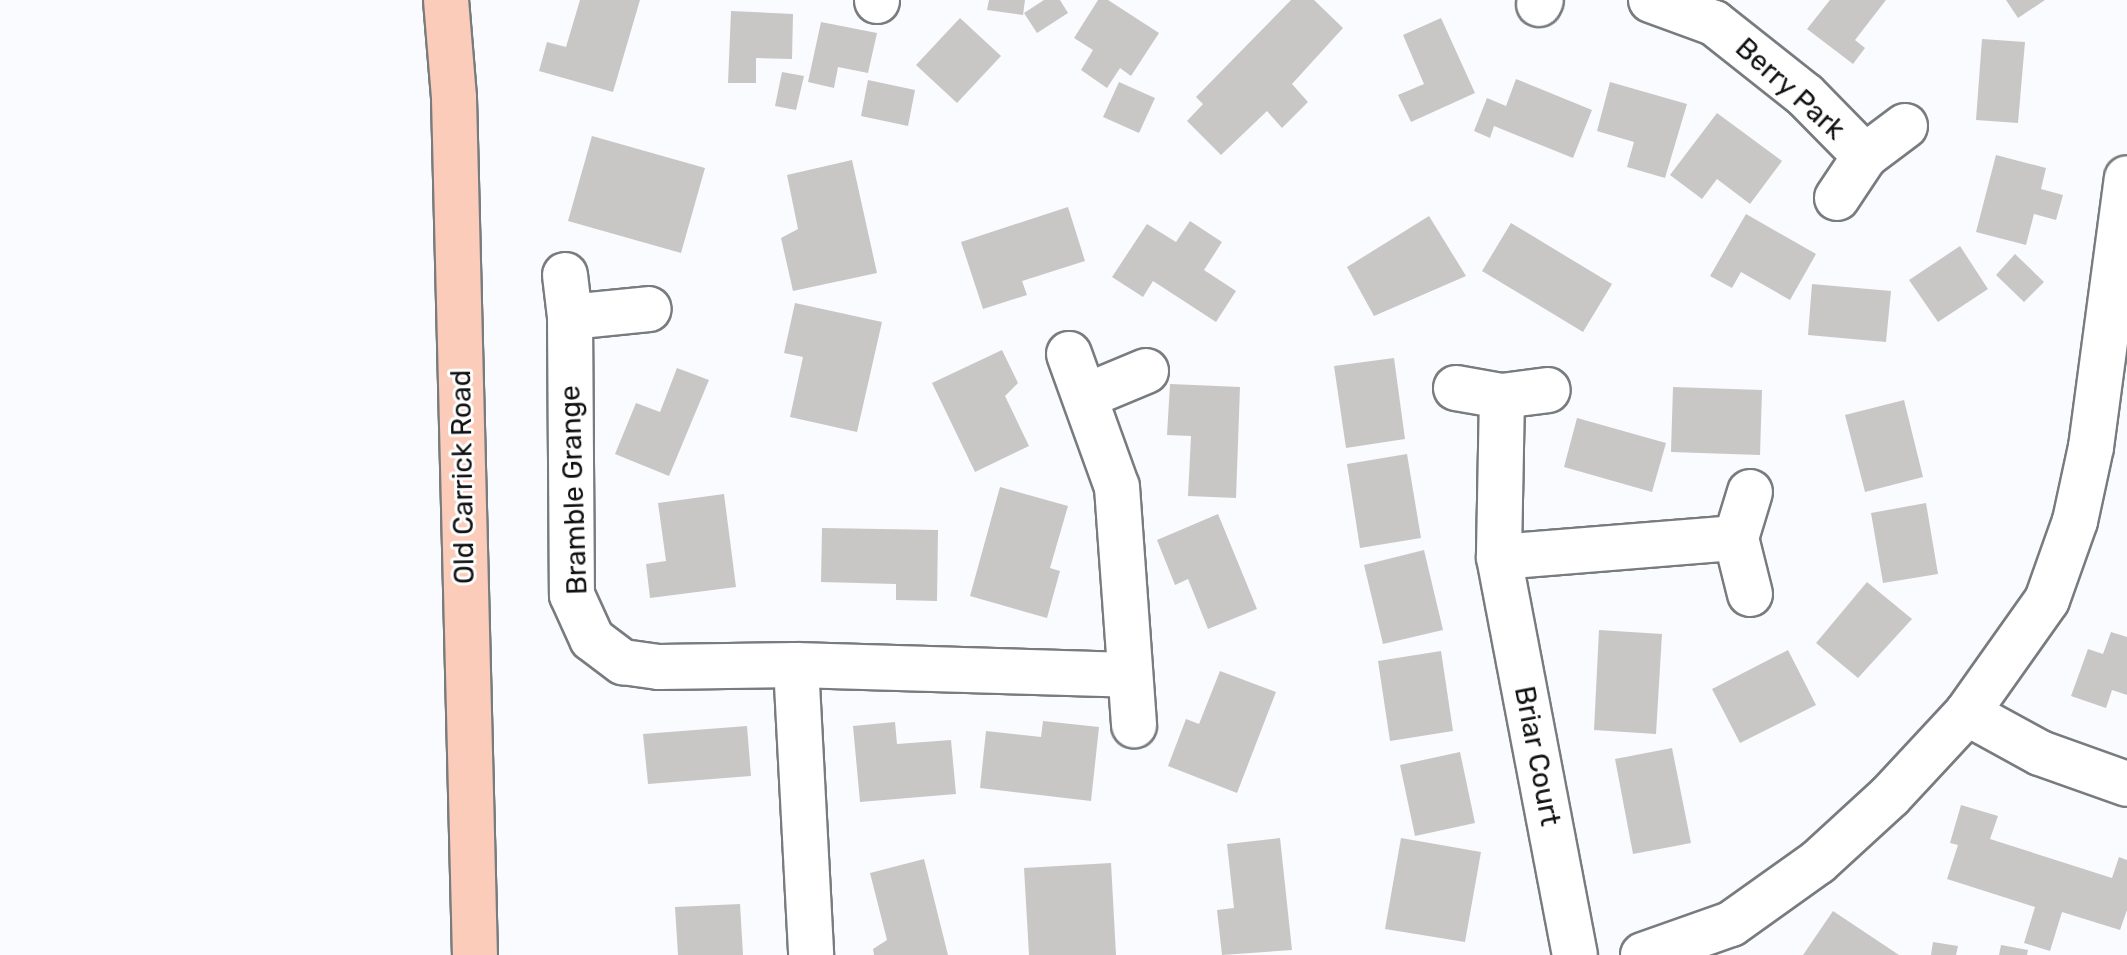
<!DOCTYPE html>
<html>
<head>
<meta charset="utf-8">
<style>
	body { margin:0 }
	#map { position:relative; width:2127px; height:955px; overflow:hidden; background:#f9fbfe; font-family:Rubik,sans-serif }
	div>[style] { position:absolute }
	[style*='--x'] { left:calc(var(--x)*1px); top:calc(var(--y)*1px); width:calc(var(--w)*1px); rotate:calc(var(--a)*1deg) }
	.building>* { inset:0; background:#c9c7c5 }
	.roads { filter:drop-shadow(2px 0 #797c7e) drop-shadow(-2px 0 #797c7e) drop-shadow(0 2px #797c7e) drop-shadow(0 -2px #797c7e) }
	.minor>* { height:44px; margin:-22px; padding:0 22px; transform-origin:22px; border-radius:22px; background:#fff }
	.major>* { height:44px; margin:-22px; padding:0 22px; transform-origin:22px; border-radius:22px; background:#fbccb9 }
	span { translate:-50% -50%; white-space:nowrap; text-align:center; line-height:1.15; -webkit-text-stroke:6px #fff; paint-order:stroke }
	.street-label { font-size:28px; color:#101112 }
</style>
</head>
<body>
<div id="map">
	<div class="building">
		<div style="clip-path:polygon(580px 0,640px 0,613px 92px,539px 71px,547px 42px,566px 47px)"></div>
		<div style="clip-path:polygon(989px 0,1025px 0,1023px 15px,987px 10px)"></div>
		<div style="clip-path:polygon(1044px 0,1060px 0,1068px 13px,1037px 33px,1024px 13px)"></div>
		<div style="clip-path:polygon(1098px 0,1108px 0,1159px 33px,1131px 76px,1120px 68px,1107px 88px,1081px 70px,1093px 50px,1074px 38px)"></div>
		<div style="clip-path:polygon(1291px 0,1314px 0,1343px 28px,1292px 84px,1308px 102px,1282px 128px,1267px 111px,1221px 155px,1187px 121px,1203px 104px,1196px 97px)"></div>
		<div style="clip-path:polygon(1830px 0,1886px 0,1855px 40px,1865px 48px,1853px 64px,1807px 29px)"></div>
		<div style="clip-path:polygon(2006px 0,2045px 0,2018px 18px)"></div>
		<div style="clip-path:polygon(731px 11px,793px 14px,792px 59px,756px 58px,756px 83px,728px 83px)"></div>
		<div style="clip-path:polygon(960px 18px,1001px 56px,957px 103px,916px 65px)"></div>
		<div style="clip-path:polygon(1441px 18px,1475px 93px,1411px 122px,1398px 95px,1424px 84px,1403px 35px)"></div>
		<div style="clip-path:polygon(821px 22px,877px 33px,868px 73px,838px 67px,834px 88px,808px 82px)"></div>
		<div style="clip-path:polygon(1982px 39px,2025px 42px,2018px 123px,1976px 120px)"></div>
		<div style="clip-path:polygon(782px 72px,804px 76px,796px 110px,775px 106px)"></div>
		<div style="clip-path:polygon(1516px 79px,1592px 110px,1573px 158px,1494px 126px,1490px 138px,1474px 131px,1487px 98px,1506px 106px)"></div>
		<div style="clip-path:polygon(868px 80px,915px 90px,908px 126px,861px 116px)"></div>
		<div style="clip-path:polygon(1119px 82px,1155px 98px,1139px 133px,1103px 117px)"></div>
		<div style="clip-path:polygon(1610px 82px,1687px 104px,1665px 178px,1627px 167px,1634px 142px,1597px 131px)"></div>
		<div style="clip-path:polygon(1717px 113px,1782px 161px,1750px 204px,1717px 179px,1702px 199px,1670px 175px)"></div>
		<div style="clip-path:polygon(592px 136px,705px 168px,681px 253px,568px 221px)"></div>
		<div style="clip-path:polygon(1996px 155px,2046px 168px,2041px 189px,2063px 195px,2056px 220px,2034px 214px,2026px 245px,1976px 232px)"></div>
		<div style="clip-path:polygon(852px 160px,877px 273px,793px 291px,781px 238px,798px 229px,787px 175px)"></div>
		<div style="clip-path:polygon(1068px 207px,1085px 261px,1022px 281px,1027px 295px,983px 309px,961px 242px)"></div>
		<div style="clip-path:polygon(1746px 214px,1816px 254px,1790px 300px,1741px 272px,1732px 288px,1710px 276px)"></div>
		<div style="clip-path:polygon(1429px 216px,1466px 276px,1374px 316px,1347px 267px)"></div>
		<div style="clip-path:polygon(1190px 221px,1222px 242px,1204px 270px,1236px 291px,1216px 322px,1153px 281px,1143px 297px,1112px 277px,1147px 224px,1176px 242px)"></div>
		<div style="clip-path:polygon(1511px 223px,1612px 284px,1583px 332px,1482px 271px)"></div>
		<div style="clip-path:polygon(1960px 246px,1988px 289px,1938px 322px,1909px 280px)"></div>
		<div style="clip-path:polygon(2015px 254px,2044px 282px,2024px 302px,1996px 275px)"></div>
		<div style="clip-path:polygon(1812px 284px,1891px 291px,1886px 342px,1808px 335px)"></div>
		<div style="clip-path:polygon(795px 303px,882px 322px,857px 432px,790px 417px,803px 357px,784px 353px)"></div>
		<div style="clip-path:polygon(1002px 350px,1018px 383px,1005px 396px,1029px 446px,975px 472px,932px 383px)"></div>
		<div style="clip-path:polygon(1394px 358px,1405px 439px,1346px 448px,1334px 366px)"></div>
		<div style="clip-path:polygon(677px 368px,709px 380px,669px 476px,615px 454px,636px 403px,660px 412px)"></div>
		<div style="clip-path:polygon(1170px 384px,1240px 387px,1236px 498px,1188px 496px,1191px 436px,1167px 435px)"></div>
		<div style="clip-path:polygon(1673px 387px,1762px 390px,1760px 455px,1671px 452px)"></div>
		<div style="clip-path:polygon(1904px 400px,1923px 477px,1865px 492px,1845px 415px)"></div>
		<div style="clip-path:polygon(1577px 418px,1666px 443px,1652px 492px,1564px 467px)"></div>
		<div style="clip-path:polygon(1407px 454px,1421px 538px,1360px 548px,1347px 464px)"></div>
		<div style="clip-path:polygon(1000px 487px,1068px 506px,1050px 568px,1060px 571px,1047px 618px,970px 596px)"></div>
		<div style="clip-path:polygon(724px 494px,736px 587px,650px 598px,646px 564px,666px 561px,658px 503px)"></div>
		<div style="clip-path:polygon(1926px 503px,1938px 574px,1883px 583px,1871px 513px)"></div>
		<div style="clip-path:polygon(1218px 514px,1257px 609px,1208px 629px,1188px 579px,1175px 585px,1157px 540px)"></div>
		<div style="clip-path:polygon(822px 528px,938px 530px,937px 601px,896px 600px,896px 584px,821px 582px)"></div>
		<div style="clip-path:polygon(1424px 550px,1443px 630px,1383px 644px,1364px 565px)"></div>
		<div style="clip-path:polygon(1867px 582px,1912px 619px,1858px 678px,1816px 643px)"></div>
		<div style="clip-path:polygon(1599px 630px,1662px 634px,1656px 734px,1594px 730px)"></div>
		<div style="clip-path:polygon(2111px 632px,2127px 637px,2127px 695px,2112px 690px,2106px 708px,2071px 696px,2088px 649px,2103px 654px)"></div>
		<div style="clip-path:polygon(1788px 650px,1816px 705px,1740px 743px,1712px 689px)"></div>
		<div style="clip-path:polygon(1441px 651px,1453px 731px,1390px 741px,1378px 661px)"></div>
		<div style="clip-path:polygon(1220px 671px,1276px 692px,1237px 793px,1168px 766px,1186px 719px,1199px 724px)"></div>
		<div style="clip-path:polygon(1043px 721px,1099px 727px,1091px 801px,980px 788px,986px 731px,1041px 737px)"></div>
		<div style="clip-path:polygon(895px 722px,897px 744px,951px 740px,956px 794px,860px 802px,853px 726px)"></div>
		<div style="clip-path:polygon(747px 726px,751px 776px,648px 784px,643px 734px)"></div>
		<div style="clip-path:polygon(1672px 748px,1691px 843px,1633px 854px,1615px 759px)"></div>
		<div style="clip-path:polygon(1460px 752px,1475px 823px,1415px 836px,1400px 765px)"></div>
		<div style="clip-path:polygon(1961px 805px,1998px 816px,1990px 839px,2112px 878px,2119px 857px,2127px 860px,2127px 910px,2120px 930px,2062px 912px,2050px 951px,2024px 943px,2035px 907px,1947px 879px,1958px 845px,1950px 843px)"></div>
		<div style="clip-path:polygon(1280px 838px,1292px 950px,1222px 955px,1217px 910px,1234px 908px,1227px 844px)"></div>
		<div style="clip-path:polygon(1401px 838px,1481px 852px,1465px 942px,1385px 929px)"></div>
		<div style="clip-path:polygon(924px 859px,948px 955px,874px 955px,873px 949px,887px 940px,870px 873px)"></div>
		<div style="clip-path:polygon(1111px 863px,1116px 955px,1029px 955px,1024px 868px)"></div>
		<div style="clip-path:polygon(740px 904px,743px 955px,678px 955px,675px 907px)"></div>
		<div style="clip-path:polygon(1833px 911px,1899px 955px,1803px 955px)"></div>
		<div style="clip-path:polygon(1933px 942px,1958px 946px,1956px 955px,1931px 955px)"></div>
		<div style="clip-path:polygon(2001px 945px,2028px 950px,2027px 955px,1999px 955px)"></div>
	</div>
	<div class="roads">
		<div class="minor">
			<div style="--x:877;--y:0;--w:1;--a:90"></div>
			<div style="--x:1651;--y:0;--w:67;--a:20.1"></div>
			<div style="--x:1714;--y:23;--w:116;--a:38.4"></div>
			<div style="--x:1805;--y:95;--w:86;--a:45.5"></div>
			<div style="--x:1539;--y:4;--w:4;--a:-63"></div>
			<div style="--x:1837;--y:198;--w:50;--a:-56.3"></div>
			<div style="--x:1865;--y:156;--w:50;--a:-36.9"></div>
			<div style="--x:565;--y:275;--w:42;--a:83.2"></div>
			<div style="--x:570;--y:317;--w:278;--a:89.6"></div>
			<div style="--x:572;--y:595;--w:48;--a:65.6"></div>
			<div style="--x:592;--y:639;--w:39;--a:37"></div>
			<div style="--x:623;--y:662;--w:36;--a:8"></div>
			<div style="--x:659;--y:667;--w:137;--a:-0.8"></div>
			<div style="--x:796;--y:665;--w:333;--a:1.7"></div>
			<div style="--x:570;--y:317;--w:79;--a:-5.8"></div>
			<div style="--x:1069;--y:354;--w:141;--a:70.2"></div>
			<div style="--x:1117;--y:487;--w:239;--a:85.9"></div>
			<div style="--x:1456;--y:388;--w:47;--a:9.9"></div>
			<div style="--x:1502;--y:396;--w:46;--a:-7.4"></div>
			<div style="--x:1086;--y:396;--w:65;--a:-22.6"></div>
			<div style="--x:1502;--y:396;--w:161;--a:91.1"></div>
			<div style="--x:1499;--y:557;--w:405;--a:79.2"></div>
			<div style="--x:1499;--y:557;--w:238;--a:-4.6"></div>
			<div style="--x:1750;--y:594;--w:58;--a:-104"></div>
			<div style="--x:1736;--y:538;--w:48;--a:-73.1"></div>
			<div style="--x:796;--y:665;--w:290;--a:87"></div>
			<div style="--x:1967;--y:713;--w:83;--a:28.7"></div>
			<div style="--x:2040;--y:753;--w:92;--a:19.6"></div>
			<div style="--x:1643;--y:955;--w:93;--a:-19.4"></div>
			<div style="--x:1731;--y:924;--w:107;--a:-35.5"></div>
			<div style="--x:1818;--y:862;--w:98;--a:-42.5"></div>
			<div style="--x:1890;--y:796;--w:113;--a:-47.1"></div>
			<div style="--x:1967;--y:713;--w:138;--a:-54.7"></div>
			<div style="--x:2047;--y:600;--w:84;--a:-70.5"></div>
			<div style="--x:2075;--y:521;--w:76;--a:-77.8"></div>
			<div style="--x:2091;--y:447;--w:271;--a:-82.4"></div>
		</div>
		<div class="major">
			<div style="--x:446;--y:0;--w:98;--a:85.3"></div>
			<div style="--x:454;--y:98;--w:857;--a:88.6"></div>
		</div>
	</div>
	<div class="street-label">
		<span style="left:1790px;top:89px;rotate:42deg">Berry Park</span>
		<span style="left:463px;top:477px;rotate:-91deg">Old Carrick Road</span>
		<span style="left:574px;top:490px;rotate:-92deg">Bramble Grange</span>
		<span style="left:1537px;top:756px;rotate:79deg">Briar Court</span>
	</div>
</div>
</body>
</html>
